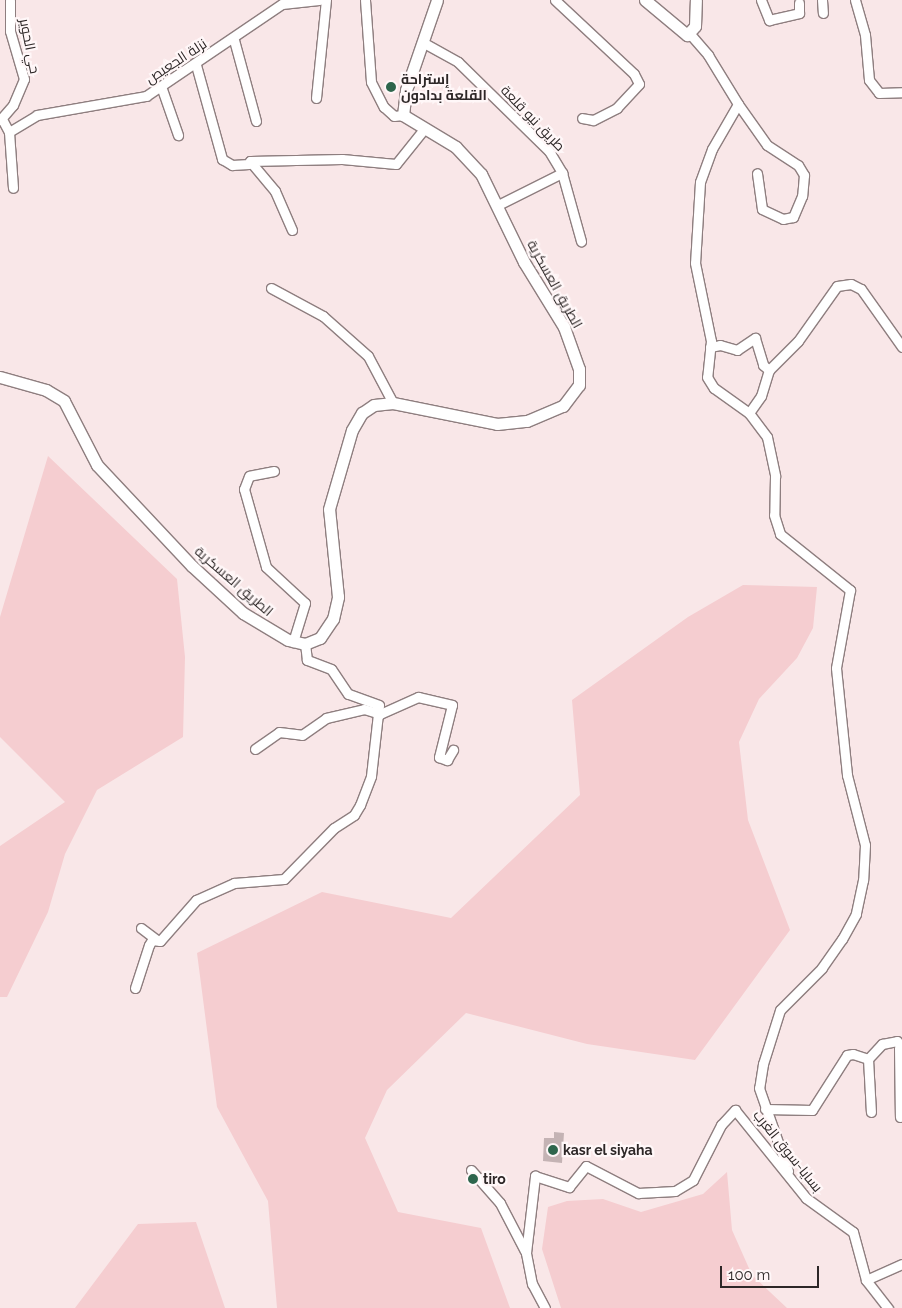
<!DOCTYPE html>
<html>
<head>
<meta charset="utf-8">
<style>
	body { margin:0 }
	#map { position:relative; width:902px; height:1308px; overflow:hidden; background:#f9e7e8; font-family:Raleway,Cairo,sans-serif }
	div>[style] { position:absolute }
	[style*='--x'] { left:calc(var(--x)*1px); top:calc(var(--y)*1px); width:calc(var(--w)*1px); rotate:calc(var(--a)*1deg) }
	.green>* { inset:0; background:#f5cdd0 }
	.building>* { inset:0; background:#c4b3b4 }
	.roads { filter:drop-shadow(1px 0 #8e7e7f) drop-shadow(-1px 0 #8e7e7f) drop-shadow(0 1px #8e7e7f) drop-shadow(0 -1px #8e7e7f) }
	.minor>* { height:9px; margin:-4.5px; padding:0 4.5px; transform-origin:4.5px; border-radius:4.5px; background:#fff }
	.major>* { height:11px; margin:-5.5px; padding:0 5.5px; transform-origin:5.5px; border-radius:5.5px; background:#fff }
	.dots>* { width:14px; height:14px; translate:-50% -50%; box-sizing:border-box; border:2px solid #fff7f8; border-radius:50% }
	span { translate:-50% -50%; white-space:nowrap; text-align:center; line-height:1.15; -webkit-text-stroke:4.5px #fff7f8; paint-order:stroke }
	.street-label { font-size:14px; color:#2d2727 }
	.poi-label { font-size:14px; color:#2d2727; font-weight:700 }
	.left { translate:0 -50%; text-align:left }
	.scale { position:absolute; left:720px; top:1266px; width:99px; height:22px; box-sizing:border-box; border:2px solid #2d2727; border-top:0; padding-left:6px; font-size:15px; line-height:18px; white-space:nowrap; color:#2d2727; -webkit-text-stroke:4px #fff7f8; paint-order:stroke }
</style>
</head>
<body>
<div id="map">
	<div class="green">
		<div style="clip-path:polygon(48px 456px,177px 579px,185px 657px,183px 737px,97px 790px,65px 854px,48px 912px,7px 997px,0 997px,0 846px,65px 802px,0 737px,0 617px)"></div>
		<div style="clip-path:polygon(743px 585px,817px 587px,813px 628px,797px 658px,759px 699px,739px 742px,748px 820px,790px 930px,695px 1060px,587px 1044px,466px 1013px,387px 1090px,365px 1138px,398px 1212px,481px 1228px,510px 1308px,277px 1308px,268px 1201px,217px 1107px,197px 953px,322px 892px,451px 918px,580px 795px,572px 700px,688px 617px)"></div>
		<div style="clip-path:polygon(727px 1172px,732px 1230px,752px 1275px,787px 1308px,561px 1308px,542px 1249px,548px 1207px,567px 1201px,603px 1199px,641px 1212px,703px 1194px)"></div>
		<div style="clip-path:polygon(196px 1222px,225px 1308px,75px 1308px,138px 1224px)"></div>
	</div>
	<div class="building">
		<div style="clip-path:polygon(554px 1132px,564px 1133px,562px 1163px,543px 1161px,544px 1138px,554px 1138px)"></div>
	</div>
	<div class="roads">
		<div class="minor">
			<div style="--x:365;--y:0;--w:82;--a:85.8"></div>
			<div style="--x:371;--y:82;--w:28;--a:63"></div>
			<div style="--x:384;--y:107;--w:13;--a:42"></div>
			<div style="--x:394;--y:116;--w:9;--a:-6"></div>
			<div style="--x:555;--y:0;--w:108;--a:43.1"></div>
			<div style="--x:634;--y:74;--w:11;--a:63"></div>
			<div style="--x:639;--y:84;--w:33;--a:133"></div>
			<div style="--x:617;--y:108;--w:27;--a:153"></div>
			<div style="--x:593;--y:120;--w:11;--a:-170"></div>
			<div style="--x:761;--y:0;--w:22;--a:68"></div>
			<div style="--x:769;--y:20;--w:31;--a:-13"></div>
			<div style="--x:799;--y:13;--w:10;--a:-90"></div>
			<div style="--x:822;--y:0;--w:13;--a:86"></div>
			<div style="--x:855;--y:0;--w:36;--a:74"></div>
			<div style="--x:865;--y:35;--w:45;--a:84.9"></div>
			<div style="--x:869;--y:80;--w:16;--a:52"></div>
			<div style="--x:879;--y:93;--w:23;--a:-2"></div>
			<div style="--x:690;--y:34;--w:28;--a:49"></div>
			<div style="--x:708;--y:55;--w:57;--a:58.5"></div>
			<div style="--x:738;--y:104;--w:52;--a:120"></div>
			<div style="--x:712;--y:149;--w:35;--a:110"></div>
			<div style="--x:700;--y:182;--w:81;--a:93.5"></div>
			<div style="--x:695;--y:263;--w:80;--a:78.4"></div>
			<div style="--x:711;--y:341;--w:36;--a:96"></div>
			<div style="--x:707;--y:377;--w:13;--a:58"></div>
			<div style="--x:714;--y:388;--w:43;--a:35.5"></div>
			<div style="--x:749;--y:413;--w:30;--a:53"></div>
			<div style="--x:767;--y:437;--w:40;--a:78"></div>
			<div style="--x:775;--y:476;--w:39;--a:91"></div>
			<div style="--x:774;--y:515;--w:20;--a:72"></div>
			<div style="--x:780;--y:534;--w:90;--a:38.7"></div>
			<div style="--x:850;--y:590;--w:79;--a:100.2"></div>
			<div style="--x:836;--y:668;--w:108;--a:84.1"></div>
			<div style="--x:847;--y:775;--w:72;--a:75.6"></div>
			<div style="--x:865;--y:845;--w:35;--a:93"></div>
			<div style="--x:863;--y:880;--w:35;--a:102"></div>
			<div style="--x:856;--y:914;--w:29;--a:119"></div>
			<div style="--x:842;--y:939;--w:35;--a:125"></div>
			<div style="--x:822;--y:968;--w:59;--a:135"></div>
			<div style="--x:780;--y:1010;--w:57;--a:107.5"></div>
			<div style="--x:763;--y:1064;--w:24;--a:99"></div>
			<div style="--x:759;--y:1088;--w:88;--a:70.7"></div>
			<div style="--x:234;--y:40;--w:84;--a:74.8"></div>
			<div style="--x:424;--y:43;--w:39;--a:29"></div>
			<div style="--x:458;--y:62;--w:127;--a:44.4"></div>
			<div style="--x:549;--y:151;--w:26;--a:59"></div>
			<div style="--x:562;--y:173;--w:71;--a:74.4"></div>
			<div style="--x:196;--y:65;--w:98;--a:74.5"></div>
			<div style="--x:222;--y:159;--w:12;--a:31"></div>
			<div style="--x:232;--y:165;--w:17;--a:-3"></div>
			<div style="--x:162;--y:89;--w:49;--a:70.8"></div>
			<div style="--x:316;--y:98;--w:99;--a:-84.2"></div>
			<div style="--x:738;--y:104;--w:50;--a:54.7"></div>
			<div style="--x:767;--y:145;--w:37;--a:33"></div>
			<div style="--x:798;--y:165;--w:12;--a:59"></div>
			<div style="--x:804;--y:175;--w:21;--a:95"></div>
			<div style="--x:802;--y:196;--w:23;--a:113"></div>
			<div style="--x:793;--y:217;--w:10;--a:169"></div>
			<div style="--x:783;--y:219;--w:23;--a:-155"></div>
			<div style="--x:762;--y:209;--w:36;--a:-98"></div>
			<div style="--x:2;--y:119;--w:15;--a:62"></div>
			<div style="--x:9;--y:132;--w:56;--a:85.9"></div>
			<div style="--x:0;--y:120;--w:20;--a:-49"></div>
			<div style="--x:13;--y:105;--w:28;--a:-67"></div>
			<div style="--x:24;--y:79;--w:50;--a:-106.3"></div>
			<div style="--x:10;--y:31;--w:31;--a:-90"></div>
			<div style="--x:9;--y:132;--w:33;--a:-31"></div>
			<div style="--x:37;--y:115;--w:111;--a:-9.9"></div>
			<div style="--x:146;--y:96;--w:164;--a:-34.1"></div>
			<div style="--x:282;--y:4;--w:37;--a:-6"></div>
			<div style="--x:498;--y:205;--w:72;--a:-26.6"></div>
			<div style="--x:292;--y:230;--w:43;--a:-113.6"></div>
			<div style="--x:275;--y:191;--w:39;--a:-130"></div>
			<div style="--x:250;--y:161;--w:92;--a:-1.2"></div>
			<div style="--x:342;--y:159;--w:54;--a:5.3"></div>
			<div style="--x:396;--y:164;--w:45;--a:-51.3"></div>
			<div style="--x:271;--y:288;--w:59;--a:28.3"></div>
			<div style="--x:323;--y:316;--w:60;--a:41.6"></div>
			<div style="--x:368;--y:356;--w:53;--a:62"></div>
			<div style="--x:710;--y:347;--w:10;--a:-11"></div>
			<div style="--x:720;--y:345;--w:18;--a:16"></div>
			<div style="--x:737;--y:350;--w:22;--a:-34"></div>
			<div style="--x:755;--y:338;--w:28;--a:73"></div>
			<div style="--x:763;--y:365;--w:8;--a:40"></div>
			<div style="--x:749;--y:413;--w:21;--a:-55"></div>
			<div style="--x:761;--y:396;--w:27;--a:-73"></div>
			<div style="--x:769;--y:370;--w:41;--a:-45"></div>
			<div style="--x:798;--y:341;--w:67;--a:-54.7"></div>
			<div style="--x:837;--y:286;--w:14;--a:-8"></div>
			<div style="--x:851;--y:284;--w:11;--a:27"></div>
			<div style="--x:861;--y:289;--w:71;--a:54.7"></div>
			<div style="--x:274;--y:471;--w:25;--a:169"></div>
			<div style="--x:249;--y:476;--w:14;--a:111"></div>
			<div style="--x:244;--y:489;--w:81;--a:74.2"></div>
			<div style="--x:266;--y:567;--w:53;--a:42.7"></div>
			<div style="--x:305;--y:603;--w:41;--a:107.1"></div>
			<div style="--x:255;--y:749;--w:29;--a:-35"></div>
			<div style="--x:279;--y:732;--w:23;--a:7"></div>
			<div style="--x:302;--y:735;--w:29;--a:-35"></div>
			<div style="--x:326;--y:718;--w:39;--a:-13"></div>
			<div style="--x:364;--y:709;--w:17;--a:17"></div>
			<div style="--x:380;--y:714;--w:42;--a:-24.1"></div>
			<div style="--x:418;--y:697;--w:35;--a:13"></div>
			<div style="--x:452;--y:705;--w:54;--a:104"></div>
			<div style="--x:439;--y:757;--w:9;--a:21"></div>
			<div style="--x:447;--y:760;--w:12;--a:-59"></div>
			<div style="--x:141;--y:928;--w:20;--a:37"></div>
			<div style="--x:135;--y:988;--w:45;--a:-72"></div>
			<div style="--x:149;--y:945;--w:6;--a:-59"></div>
			<div style="--x:152;--y:940;--w:8;--a:7"></div>
			<div style="--x:160;--y:941;--w:55;--a:-48.7"></div>
			<div style="--x:196;--y:900;--w:42;--a:-24.1"></div>
			<div style="--x:234;--y:883;--w:50;--a:-4.6"></div>
			<div style="--x:284;--y:879;--w:71;--a:-45.6"></div>
			<div style="--x:334;--y:828;--w:24;--a:-33"></div>
			<div style="--x:354;--y:815;--w:12;--a:-59"></div>
			<div style="--x:360;--y:805;--w:31;--a:-69"></div>
			<div style="--x:371;--y:776;--w:71;--a:-83.6"></div>
			<div style="--x:379;--y:705;--w:33;--a:-160"></div>
			<div style="--x:348;--y:694;--w:30;--a:-124"></div>
			<div style="--x:331;--y:669;--w:26;--a:-159"></div>
			<div style="--x:307;--y:660;--w:16;--a:-97"></div>
			<div style="--x:899;--y:1048;--w:69;--a:89.2"></div>
			<div style="--x:868;--y:1059;--w:21;--a:-47"></div>
			<div style="--x:882;--y:1044;--w:15;--a:-11"></div>
			<div style="--x:897;--y:1041;--w:9;--a:54"></div>
			<div style="--x:765;--y:1109;--w:47;--a:1.2"></div>
			<div style="--x:812;--y:1110;--w:65;--a:-57.5"></div>
			<div style="--x:847;--y:1055;--w:6;--a:-9"></div>
			<div style="--x:853;--y:1054;--w:16;--a:18"></div>
			<div style="--x:868;--y:1059;--w:53;--a:86.8"></div>
			<div style="--x:471;--y:1170;--w:44;--a:48.7"></div>
			<div style="--x:500;--y:1203;--w:54;--a:62.5"></div>
			<div style="--x:866;--y:1280;--w:36;--a:52"></div>
			<div style="--x:545;--y:1308;--w:27;--a:-118"></div>
			<div style="--x:532;--y:1284;--w:32;--a:-101"></div>
			<div style="--x:526;--y:1253;--w:78;--a:-83.3"></div>
			<div style="--x:535;--y:1176;--w:36;--a:18"></div>
			<div style="--x:569;--y:1187;--w:27;--a:-51"></div>
			<div style="--x:586;--y:1166;--w:59;--a:27.4"></div>
			<div style="--x:638;--y:1193;--w:37;--a:-3"></div>
			<div style="--x:675;--y:1191;--w:21;--a:-31"></div>
			<div style="--x:693;--y:1180;--w:62;--a:-63"></div>
			<div style="--x:721;--y:1125;--w:21;--a:-47"></div>
			<div style="--x:735;--y:1110;--w:113;--a:51.1"></div>
			<div style="--x:806;--y:1198;--w:58;--a:35.9"></div>
			<div style="--x:853;--y:1232;--w:50;--a:74.8"></div>
			<div style="--x:866;--y:1280;--w:39;--a:-24"></div>
		</div>
		<div class="major">
			<div style="--x:645;--y:0;--w:55;--a:39.8"></div>
			<div style="--x:687;--y:35;--w:12;--a:-48"></div>
			<div style="--x:695;--y:26;--w:26;--a:-88"></div>
			<div style="--x:0;--y:377;--w:48;--a:15.8"></div>
			<div style="--x:46;--y:390;--w:21;--a:31"></div>
			<div style="--x:64;--y:401;--w:72;--a:62.7"></div>
			<div style="--x:97;--y:465;--w:139;--a:46.8"></div>
			<div style="--x:192;--y:566;--w:69;--a:42.7"></div>
			<div style="--x:243;--y:613;--w:52;--a:31"></div>
			<div style="--x:288;--y:640;--w:17;--a:13"></div>
			<div style="--x:305;--y:644;--w:16;--a:-22"></div>
			<div style="--x:320;--y:638;--w:23;--a:-56"></div>
			<div style="--x:333;--y:619;--w:23;--a:-77"></div>
			<div style="--x:338;--y:597;--w:88;--a:-95.8"></div>
			<div style="--x:329;--y:509;--w:82;--a:-73.8"></div>
			<div style="--x:352;--y:430;--w:20;--a:-60"></div>
			<div style="--x:362;--y:413;--w:14;--a:-34"></div>
			<div style="--x:374;--y:405;--w:19;--a:-6"></div>
			<div style="--x:393;--y:403;--w:106;--a:11.4"></div>
			<div style="--x:497;--y:424;--w:30;--a:-6"></div>
			<div style="--x:527;--y:421;--w:39;--a:-23"></div>
			<div style="--x:563;--y:406;--w:26;--a:-53"></div>
			<div style="--x:579;--y:385;--w:16;--a:-90"></div>
			<div style="--x:579;--y:369;--w:45;--a:-109.7"></div>
			<div style="--x:564;--y:327;--w:76;--a:-121.6"></div>
			<div style="--x:524;--y:262;--w:98;--a:-116"></div>
			<div style="--x:481;--y:174;--w:37;--a:-133"></div>
			<div style="--x:456;--y:147;--w:62;--a:-148.9"></div>
			<div style="--x:403;--y:115;--w:25;--a:-83"></div>
			<div style="--x:406;--y:90;--w:95;--a:-71"></div>
		</div>
	</div>
	<div class="dots">
		<div style="left:391px;top:87px;background:#2e664d"></div>
		<div style="left:553px;top:1150px;background:#2e664d"></div>
		<div style="left:473px;top:1179px;background:#2e664d"></div>
	</div>
	<div class="street-label">
		<span style="left:30px;top:46px;rotate:79deg">حي الحوير</span>
		<span style="left:176px;top:61px;rotate:-33deg">نزلة الجعيص</span>
		<span style="left:533px;top:118px;rotate:46deg">طريق نيو قلعة</span>
		<span style="left:555px;top:284px;rotate:61deg">الطريق العسكرية</span>
		<span style="left:234px;top:581px;rotate:41deg">الطريق العسكرية</span>
		<span style="left:788px;top:1151px;rotate:51deg">بسايا-سوق الغرب</span>
	</div>
	<div class="poi-label">
		<span class="left" style="left:401px;top:87px">إستراحة<br>القلعة بدادون</span>
		<span class="left" style="left:563px;top:1150px">kasr el siyaha</span>
		<span class="left" style="left:483px;top:1179px">tiro</span>
	</div>
	<div class="scale">100 m</div>
</div>
</body>
</html>
